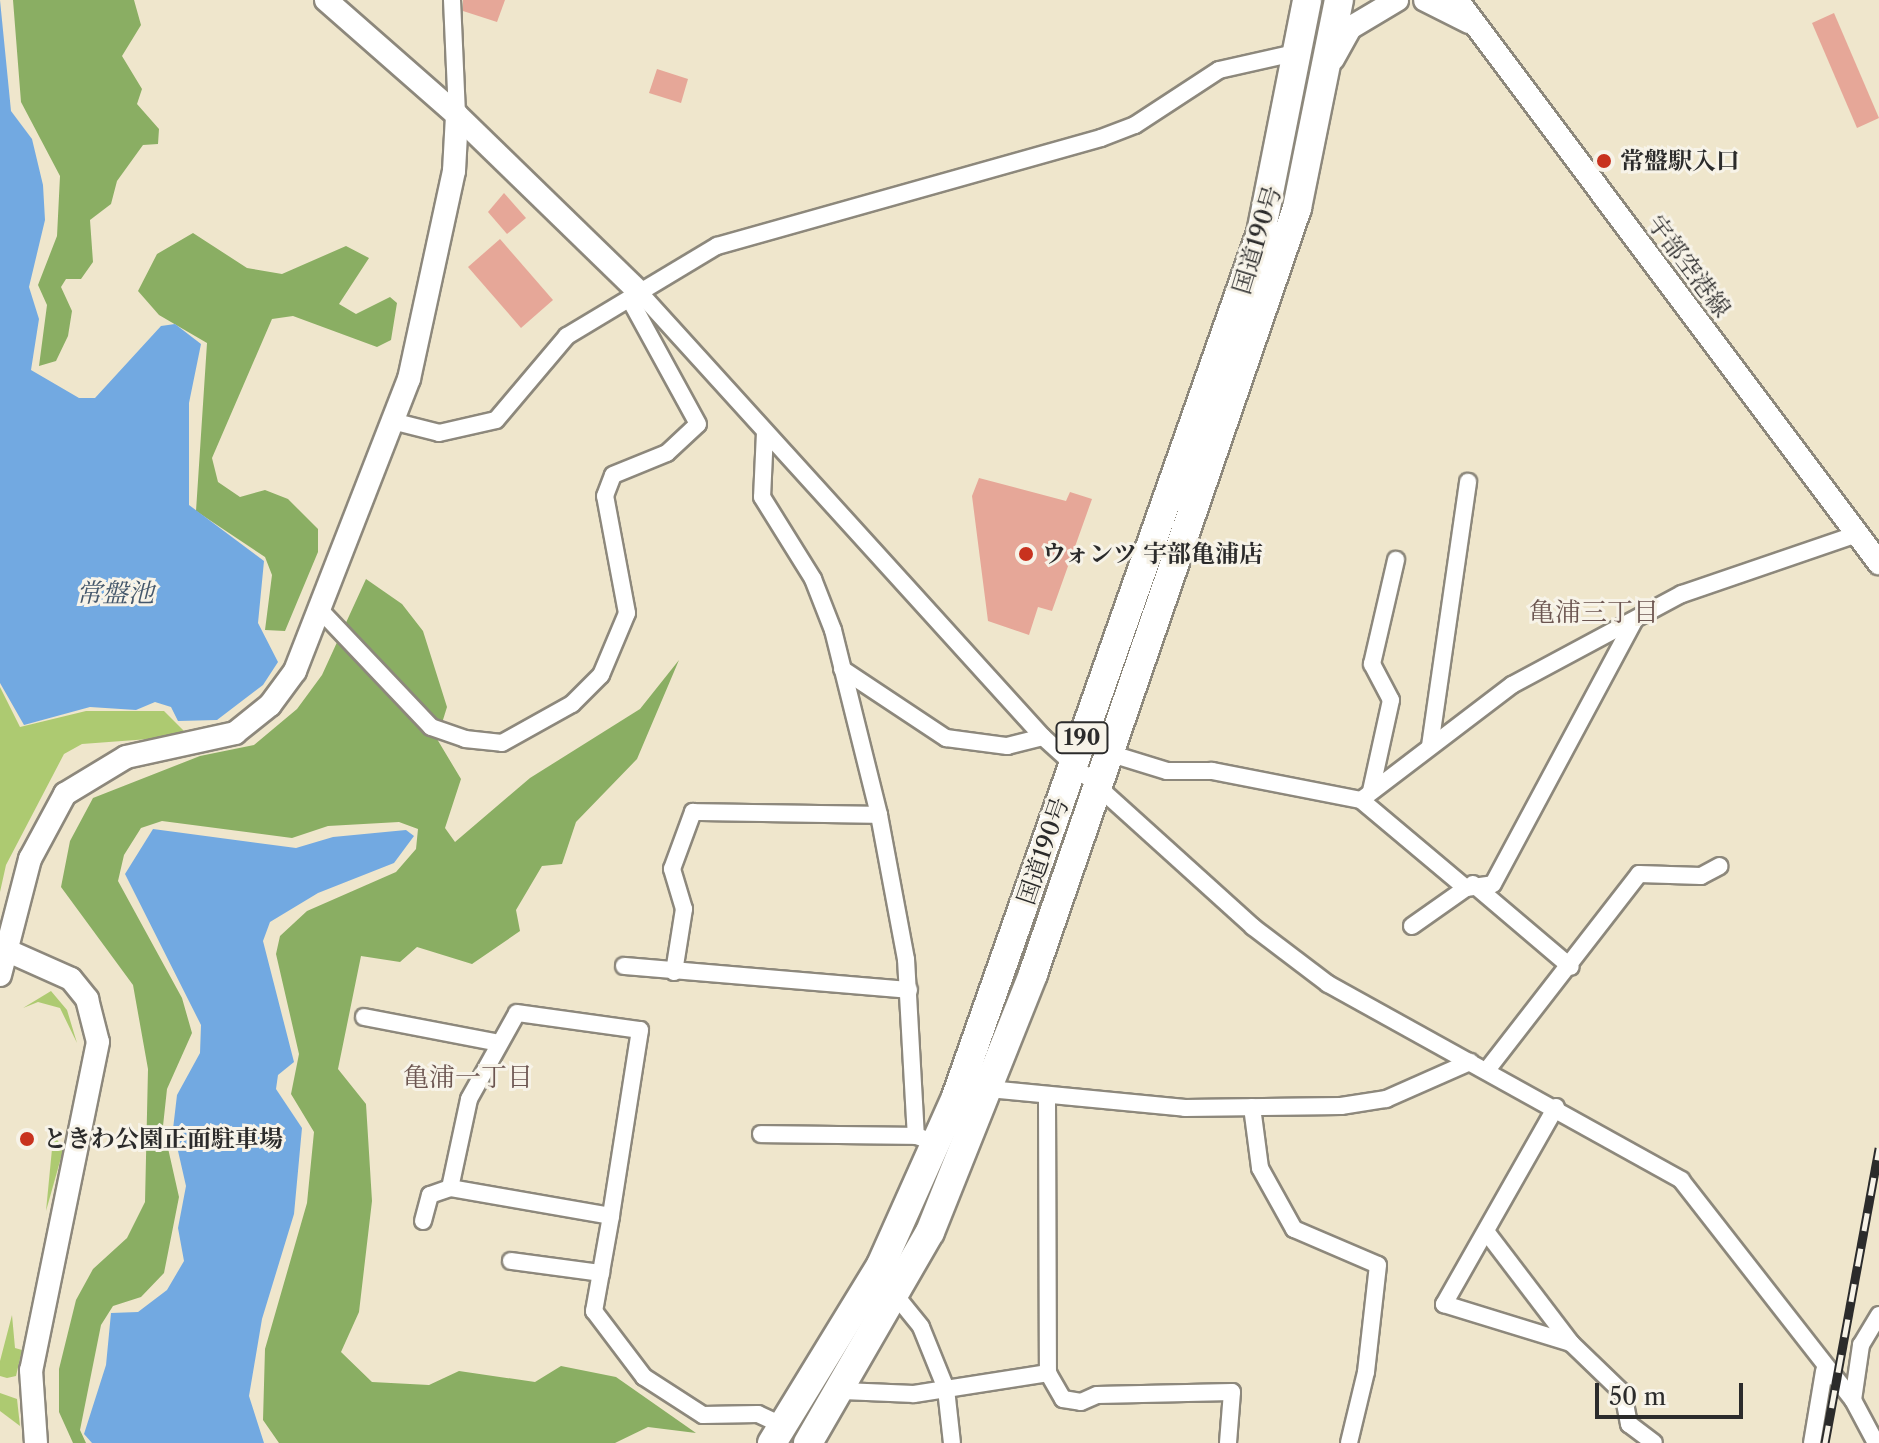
<!DOCTYPE html>
<html>
<head>
<meta charset="utf-8">
<style>
	body { margin:0 }
	#map { position:relative; width:1879px; height:1443px; overflow:hidden; background:#efe6cc; font-family:"Libre Caslon Text","Noto Serif JP",serif }
	div>[style] { position:absolute }
	[style*='--x'] { left:calc(var(--x)*1px); top:calc(var(--y)*1px); width:calc(var(--w)*1px); rotate:calc(var(--a)*1deg) }
	.green>* { inset:0; background:#adca71 }
	.forest>* { inset:0; background:#8aae63 }
	.water>* { inset:0; background:#72a9e1 }
	.building>* { inset:0; background:#e6a798 }
	.roads { filter:drop-shadow(2px 0 #8d887c) drop-shadow(-2px 0 #8d887c) drop-shadow(0 2px #8d887c) drop-shadow(0 -2px #8d887c) }
	.street>* { height:16px; margin:-8px; padding:0 8px; transform-origin:8px; border-radius:8px; background:#fff }
	.secondary>* { height:22px; margin:-11px; padding:0 11px; transform-origin:11px; border-radius:11px; background:#fff }
	.highway>* { height:28px; margin:-14px; padding:0 14px; transform-origin:14px; border-radius:14px; background:#fff }
	.rail>* { height:9px; margin-top:-4.5px; transform-origin:0; background:repeating-linear-gradient(90deg,#f7f3e8 0 18px,#2b2b2b 0 36px); box-sizing:border-box; border-block:2px solid #2b2b2b }
	.dots>* { width:22px; height:22px; translate:-50% -50%; box-sizing:border-box; border:4px solid #f7f3e8; border-radius:50% }
	span { translate:-50% -50%; white-space:nowrap; text-align:center; line-height:1.15; -webkit-text-stroke:6px #f7f3e8; paint-order:stroke }
	.shield-label span { padding:2px 6px; background:#f7f3e8; border:2px solid; border-radius:6px; -webkit-text-stroke-width:0 }
	.shield-label { font-size:22px; color:#2b2b2b; font-weight:700 }
	.poi-label { font-size:24px; color:#2b2b2b; font-weight:700 }
	.left { translate:0 -50%; text-align:left }
	.street-label { font-size:24px; color:#2b2b2b }
	.water-label { font-size:26px; color:#44576b; font-style:italic }
	.neighbourhood-label { font-size:26px; color:#6c5651 }
	.scale { position:absolute; left:1595px; top:1383px; width:148px; height:36px; box-sizing:border-box; border:4px solid #2b2b2b; border-top:0; padding-left:10px; font-size:24px; line-height:28px; white-space:nowrap; color:#2b2b2b; -webkit-text-stroke:6px #f7f3e8; paint-order:stroke }
</style>
</head>
<body>
<div id="map">
	<div class="green">
		<div style="clip-path:polygon(0 687px,20px 727px,86px 711px,164px 711px,189px 736px,82px 744px,64px 754px,6px 865px,0 892px)"></div>
		<div style="clip-path:polygon(51px 991px,67px 1010px,77px 1043px,60px 1008px,38px 1002px,23px 1008px)"></div>
		<div style="clip-path:polygon(54px 1137px,64px 1147px,46px 1211px,52px 1149px)"></div>
		<div style="clip-path:polygon(12px 1315px,15px 1348px,22px 1350px,16px 1376px,7px 1378px,0 1376px,0 1361px)"></div>
		<div style="clip-path:polygon(0 1393px,17px 1399px,20px 1426px,0 1411px)"></div>
	</div>
	<div class="forest">
		<div style="clip-path:polygon(13px 0,134px 0,141px 25px,122px 56px,142px 89px,137px 104px,159px 129px,158px 144px,143px 145px,117px 181px,111px 204px,90px 220px,93px 262px,81px 279px,66px 279px,61px 287px,72px 311px,68px 336px,56px 361px,39px 366px,47px 305px,38px 285px,57px 236px,60px 176px,21px 102px)"></div>
		<div style="clip-path:polygon(193px 233px,247px 268px,282px 274px,346px 246px,369px 258px,339px 304px,356px 314px,390px 297px,397px 303px,391px 340px,377px 347px,293px 316px,272px 319px,212px 458px,218px 482px,240px 497px,265px 490px,288px 499px,318px 529px,318px 552px,285px 631px,265px 630px,272px 575px,265px 557px,196px 511px,207px 343px,159px 315px,138px 291px,157px 254px)"></div>
		<div style="clip-path:polygon(366px 579px,402px 604px,423px 631px,447px 707px,437px 739px,461px 779px,445px 828px,455px 842px,530px 778px,640px 709px,679px 660px,637px 759px,576px 822px,562px 864px,542px 866px,516px 910px,520px 931px,472px 964px,417px 947px,400px 962px,361px 956px,338px 1069px,366px 1104px,372px 1201px,359px 1312px,341px 1352px,372px 1382px,429px 1385px,459px 1371px,535px 1382px,561px 1366px,616px 1377px,696px 1433px,648px 1427px,615px 1443px,279px 1443px,263px 1420px,265px 1349px,307px 1203px,314px 1132px,291px 1094px,299px 1054px,276px 954px,280px 936px,307px 911px,396px 872px,416px 849px,418px 829px,399px 822px,328px 826px,292px 838px,162px 821px,141px 828px,124px 855px,118px 881px,182px 998px,192px 1033px,167px 1089px,163px 1126px,179px 1197px,164px 1273px,141px 1297px,113px 1306px,101px 1325px,80px 1430px,86px 1443px,73px 1443px,59px 1412px,59px 1369px,76px 1300px,93px 1269px,127px 1238px,145px 1202px,148px 1069px,133px 985px,61px 887px,70px 841px,93px 798px,200px 756px,254px 745px,297px 709px,322px 675px)"></div>
	</div>
	<div class="water">
		<div style="clip-path:polygon(0 0,11px 111px,32px 139px,43px 185px,45px 220px,29px 287px,39px 319px,31px 370px,79px 398px,95px 398px,161px 326px,175px 324px,201px 344px,189px 403px,189px 505px,264px 561px,258px 623px,278px 662px,263px 685px,217px 720px,178px 721px,171px 707px,155px 702px,136px 710px,90px 707px,24px 725px,0 683px)"></div>
		<div style="clip-path:polygon(153px 829px,296px 848px,333px 837px,406px 830px,414px 836px,394px 863px,318px 893px,270px 922px,263px 941px,294px 1062px,278px 1075px,276px 1089px,302px 1128px,294px 1214px,262px 1319px,249px 1396px,264px 1443px,92px 1443px,84px 1434px,106px 1365px,111px 1313px,138px 1312px,167px 1290px,184px 1261px,178px 1228px,186px 1186px,173px 1129px,177px 1095px,200px 1053px,201px 1025px,125px 874px)"></div>
	</div>
	<div class="building">
		<div style="clip-path:polygon(463px 0,505px 0,497px 22px,463px 11px)"></div>
		<div style="clip-path:polygon(1834px 13px,1879px 118px,1857px 128px,1812px 23px)"></div>
		<div style="clip-path:polygon(657px 69px,688px 79px,681px 103px,649px 93px)"></div>
		<div style="clip-path:polygon(504px 193px,526px 218px,507px 234px,488px 212px)"></div>
		<div style="clip-path:polygon(500px 239px,553px 300px,521px 328px,468px 267px)"></div>
		<div style="clip-path:polygon(979px 478px,1066px 501px,1070px 492px,1092px 499px,1052px 611px,1038px 607px,1029px 635px,988px 621px,972px 496px)"></div>
	</div>
	<div class="roads">
		<div class="street">
			<div style="--x:452;--y:0;--w:115;--a:87.5"></div>
			<div style="--x:640;--y:293;--w:600;--a:47.77"></div>
			<div style="--x:1043;--y:737;--w:283;--a:42.1"></div>
			<div style="--x:1253;--y:927;--w:94;--a:37.2"></div>
			<div style="--x:1328;--y:984;--w:404;--a:29"></div>
			<div style="--x:1681;--y:1180;--w:279;--a:52"></div>
			<div style="--x:1853;--y:1400;--w:49;--a:61.9"></div>
			<div style="--x:396;--y:422;--w:44;--a:14.3"></div>
			<div style="--x:439;--y:433;--w:58;--a:-12.8"></div>
			<div style="--x:496;--y:420;--w:110;--a:-49.8"></div>
			<div style="--x:567;--y:336;--w:175;--a:-31"></div>
			<div style="--x:717;--y:246;--w:399;--a:-15.7"></div>
			<div style="--x:1101;--y:138;--w:36;--a:-21"></div>
			<div style="--x:1135;--y:125;--w:100;--a:-33.2"></div>
			<div style="--x:1219;--y:70;--w:82;--a:-12.7"></div>
			<div style="--x:765;--y:432;--w:65;--a:92.6"></div>
			<div style="--x:762;--y:497;--w:97;--a:58.1"></div>
			<div style="--x:813;--y:579;--w:55;--a:68.6"></div>
			<div style="--x:833;--y:630;--w:191;--a:76"></div>
			<div style="--x:879;--y:815;--w:147;--a:79.4"></div>
			<div style="--x:906;--y:959;--w:177;--a:86.8"></div>
			<div style="--x:916;--y:1136;--w:23;--a:18"></div>
			<div style="--x:321;--y:611;--w:160;--a:46.5"></div>
			<div style="--x:431;--y:727;--w:36;--a:19"></div>
			<div style="--x:465;--y:739;--w:37;--a:6"></div>
			<div style="--x:502;--y:743;--w:80;--a:-29.1"></div>
			<div style="--x:572;--y:704;--w:41;--a:-45"></div>
			<div style="--x:601;--y:675;--w:67;--a:-67.2"></div>
			<div style="--x:627;--y:613;--w:119;--a:-100.6"></div>
			<div style="--x:605;--y:496;--w:22;--a:-69"></div>
			<div style="--x:613;--y:475;--w:58;--a:-22.2"></div>
			<div style="--x:667;--y:453;--w:42;--a:-43.1"></div>
			<div style="--x:698;--y:424;--w:141;--a:-118.7"></div>
			<div style="--x:842;--y:669;--w:125;--a:33.6"></div>
			<div style="--x:946;--y:738;--w:62;--a:7.5"></div>
			<div style="--x:1007;--y:746;--w:37;--a:-14"></div>
			<div style="--x:1430;--y:746;--w:267;--a:-81.8"></div>
			<div style="--x:1102;--y:751;--w:68;--a:17.1"></div>
			<div style="--x:1167;--y:771;--w:45;--a:0"></div>
			<div style="--x:1212;--y:771;--w:152;--a:11"></div>
			<div style="--x:1361;--y:800;--w:190;--a:-37.3"></div>
			<div style="--x:1512;--y:685;--w:193;--a:-28.2"></div>
			<div style="--x:1682;--y:594;--w:185;--a:-18.9"></div>
			<div style="--x:1371;--y:791;--w:93;--a:-77.6"></div>
			<div style="--x:1391;--y:700;--w:41;--a:-117.8"></div>
			<div style="--x:1372;--y:664;--w:107;--a:-77"></div>
			<div style="--x:1361;--y:800;--w:137;--a:40"></div>
			<div style="--x:1466;--y:888;--w:27;--a:-8"></div>
			<div style="--x:1493;--y:884;--w:298;--a:-61.8"></div>
			<div style="--x:1473;--y:884;--w:128;--a:40.3"></div>
			<div style="--x:1412;--y:926;--w:66;--a:-35.1"></div>
			<div style="--x:624;--y:966;--w:286;--a:4.8"></div>
			<div style="--x:674;--y:972;--w:64;--a:-81"></div>
			<div style="--x:684;--y:909;--w:42;--a:-106.7"></div>
			<div style="--x:672;--y:869;--w:61;--a:-69.8"></div>
			<div style="--x:693;--y:812;--w:186;--a:0.9"></div>
			<div style="--x:364;--y:1017;--w:132;--a:10.9"></div>
			<div style="--x:1487;--y:1070;--w:248;--a:-52.2"></div>
			<div style="--x:1639;--y:874;--w:62;--a:1.8"></div>
			<div style="--x:1701;--y:876;--w:21;--a:-28"></div>
			<div style="--x:989;--y:1089;--w:197;--a:5.5"></div>
			<div style="--x:1185;--y:1108;--w:156;--a:-0.7"></div>
			<div style="--x:1341;--y:1106;--w:46;--a:-8.8"></div>
			<div style="--x:1386;--y:1099;--w:92;--a:-23.8"></div>
			<div style="--x:1047;--y:1100;--w:273;--a:89.8"></div>
			<div style="--x:1048;--y:1373;--w:30;--a:60"></div>
			<div style="--x:1063;--y:1399;--w:18;--a:9"></div>
			<div style="--x:1081;--y:1402;--w:17;--a:-24"></div>
			<div style="--x:1097;--y:1395;--w:135;--a:-1.3"></div>
			<div style="--x:1232;--y:1392;--w:51;--a:94.5"></div>
			<div style="--x:1252;--y:1107;--w:62;--a:82.5"></div>
			<div style="--x:1260;--y:1168;--w:70;--a:60.9"></div>
			<div style="--x:1294;--y:1229;--w:91;--a:23.2"></div>
			<div style="--x:1378;--y:1265;--w:108;--a:96.4"></div>
			<div style="--x:1366;--y:1372;--w:73;--a:103.5"></div>
			<div style="--x:1556;--y:1107;--w:227;--a:119.6"></div>
			<div style="--x:1444;--y:1304;--w:133;--a:17.1"></div>
			<div style="--x:1571;--y:1343;--w:72;--a:43.9"></div>
			<div style="--x:1623;--y:1393;--w:32;--a:79"></div>
			<div style="--x:1629;--y:1424;--w:31;--a:37"></div>
			<div style="--x:761;--y:1134;--w:155;--a:0.7"></div>
			<div style="--x:611;--y:1216;--w:163;--a:-170.1"></div>
			<div style="--x:450;--y:1188;--w:91;--a:-77.9"></div>
			<div style="--x:469;--y:1099;--w:98;--a:-60.8"></div>
			<div style="--x:517;--y:1013;--w:124;--a:7.9"></div>
			<div style="--x:640;--y:1030;--w:188;--a:98.9"></div>
			<div style="--x:611;--y:1216;--w:97;--a:100.1"></div>
			<div style="--x:594;--y:1311;--w:83;--a:52.9"></div>
			<div style="--x:644;--y:1377;--w:70;--a:32.8"></div>
			<div style="--x:703;--y:1415;--w:55;--a:-1"></div>
			<div style="--x:758;--y:1414;--w:29;--a:25"></div>
			<div style="--x:423;--y:1221;--w:27;--a:-75"></div>
			<div style="--x:430;--y:1195;--w:21;--a:-19"></div>
			<div style="--x:1488;--y:1234;--w:137;--a:52.7"></div>
			<div style="--x:511;--y:1261;--w:91;--a:7.6"></div>
			<div style="--x:897;--y:1297;--w:38;--a:51"></div>
			<div style="--x:921;--y:1327;--w:67;--a:68"></div>
			<div style="--x:946;--y:1389;--w:54;--a:83.7"></div>
			<div style="--x:843;--y:1391;--w:71;--a:2.4"></div>
			<div style="--x:914;--y:1394;--w:136;--a:-8.9"></div>
			<div style="--x:1853;--y:1400;--w:56;--a:-81.7"></div>
			<div style="--x:1861;--y:1345;--w:35;--a:-59"></div>
			<div style="--x:1812;--y:1443;--w:73;--a:-80.5"></div>
		</div>
		<div class="secondary">
			<div style="--x:326;--y:0;--w:174;--a:41.3"></div>
			<div style="--x:457;--y:115;--w:255;--a:44.2"></div>
			<div style="--x:1425;--y:0;--w:49;--a:26.6"></div>
			<div style="--x:1457;--y:0;--w:704;--a:53.15"></div>
			<div style="--x:1333;--y:59;--w:35;--a:-61"></div>
			<div style="--x:1350;--y:28;--w:55;--a:-30.8"></div>
			<div style="--x:6;--y:950;--w:71;--a:24"></div>
			<div style="--x:71;--y:979;--w:26;--a:51"></div>
			<div style="--x:87;--y:999;--w:44;--a:75.7"></div>
			<div style="--x:98;--y:1042;--w:335;--a:101.5"></div>
			<div style="--x:31;--y:1370;--w:73;--a:86.1"></div>
			<div style="--x:0;--y:975;--w:120;--a:-75.5"></div>
			<div style="--x:30;--y:859;--w:74;--a:-61.7"></div>
			<div style="--x:65;--y:794;--w:71;--a:-31.2"></div>
			<div style="--x:126;--y:757;--w:112;--a:-12.4"></div>
			<div style="--x:235;--y:733;--w:45;--a:-38.7"></div>
			<div style="--x:270;--y:705;--w:42;--a:-53.7"></div>
			<div style="--x:295;--y:671;--w:313;--a:-68.7"></div>
			<div style="--x:409;--y:379;--w:213;--a:-77.8"></div>
			<div style="--x:454;--y:171;--w:56;--a:-86.9"></div>
		</div>
		<div class="highway">
			<div style="--x:772;--y:1443;--w:209;--a:-58.5"></div>
			<div style="--x:881;--y:1265;--w:184;--a:-65.9"></div>
			<div style="--x:956;--y:1097;--w:916;--a:-70.56"></div>
			<div style="--x:1261;--y:233;--w:237;--a:-78.8"></div>
			<div style="--x:808;--y:1443;--w:244;--a:-60"></div>
			<div style="--x:930;--y:1232;--w:278;--a:-68.2"></div>
			<div style="--x:1033;--y:974;--w:810;--a:-70.98"></div>
			<div style="--x:1297;--y:208;--w:212;--a:-78.6"></div>
		</div>
	</div>
	<div class="rail">
		<div style="--x:1825;--y:1443;--w:300;--a:-79.6"></div>
	</div>
	<div class="dots">
		<div style="left:1604px;top:161px;background:#c8321e"></div>
		<div style="left:1026px;top:554px;background:#c8321e"></div>
		<div style="left:27px;top:1139px;background:#c8321e"></div>
	</div>
	<div class="shield-label">
		<span style="left:1082px;top:738px">190</span>
	</div>
	<div class="poi-label">
		<span class="left" style="left:1620px;top:161px">常盤駅入口</span>
		<span class="left" style="left:1042px;top:554px">ウォンツ 宇部亀浦店</span>
		<span class="left" style="left:43px;top:1139px">ときわ公園正面駐車場</span>
	</div>
	<div class="street-label">
		<span style="left:1257px;top:240px;rotate:-73deg">国道190号</span>
		<span style="left:1689px;top:266px;rotate:53deg">宇部空港線</span>
		<span style="left:1043px;top:851px;rotate:-71deg">国道190号</span>
	</div>
	<div class="water-label">
		<span style="left:115px;top:594px">常盤池</span>
	</div>
	<div class="neighbourhood-label">
		<span style="left:1594px;top:613px">亀浦三丁目</span>
		<span style="left:468px;top:1078px">亀浦一丁目</span>
	</div>
	<div class="scale">50 m</div>
</div>
</body>
</html>
